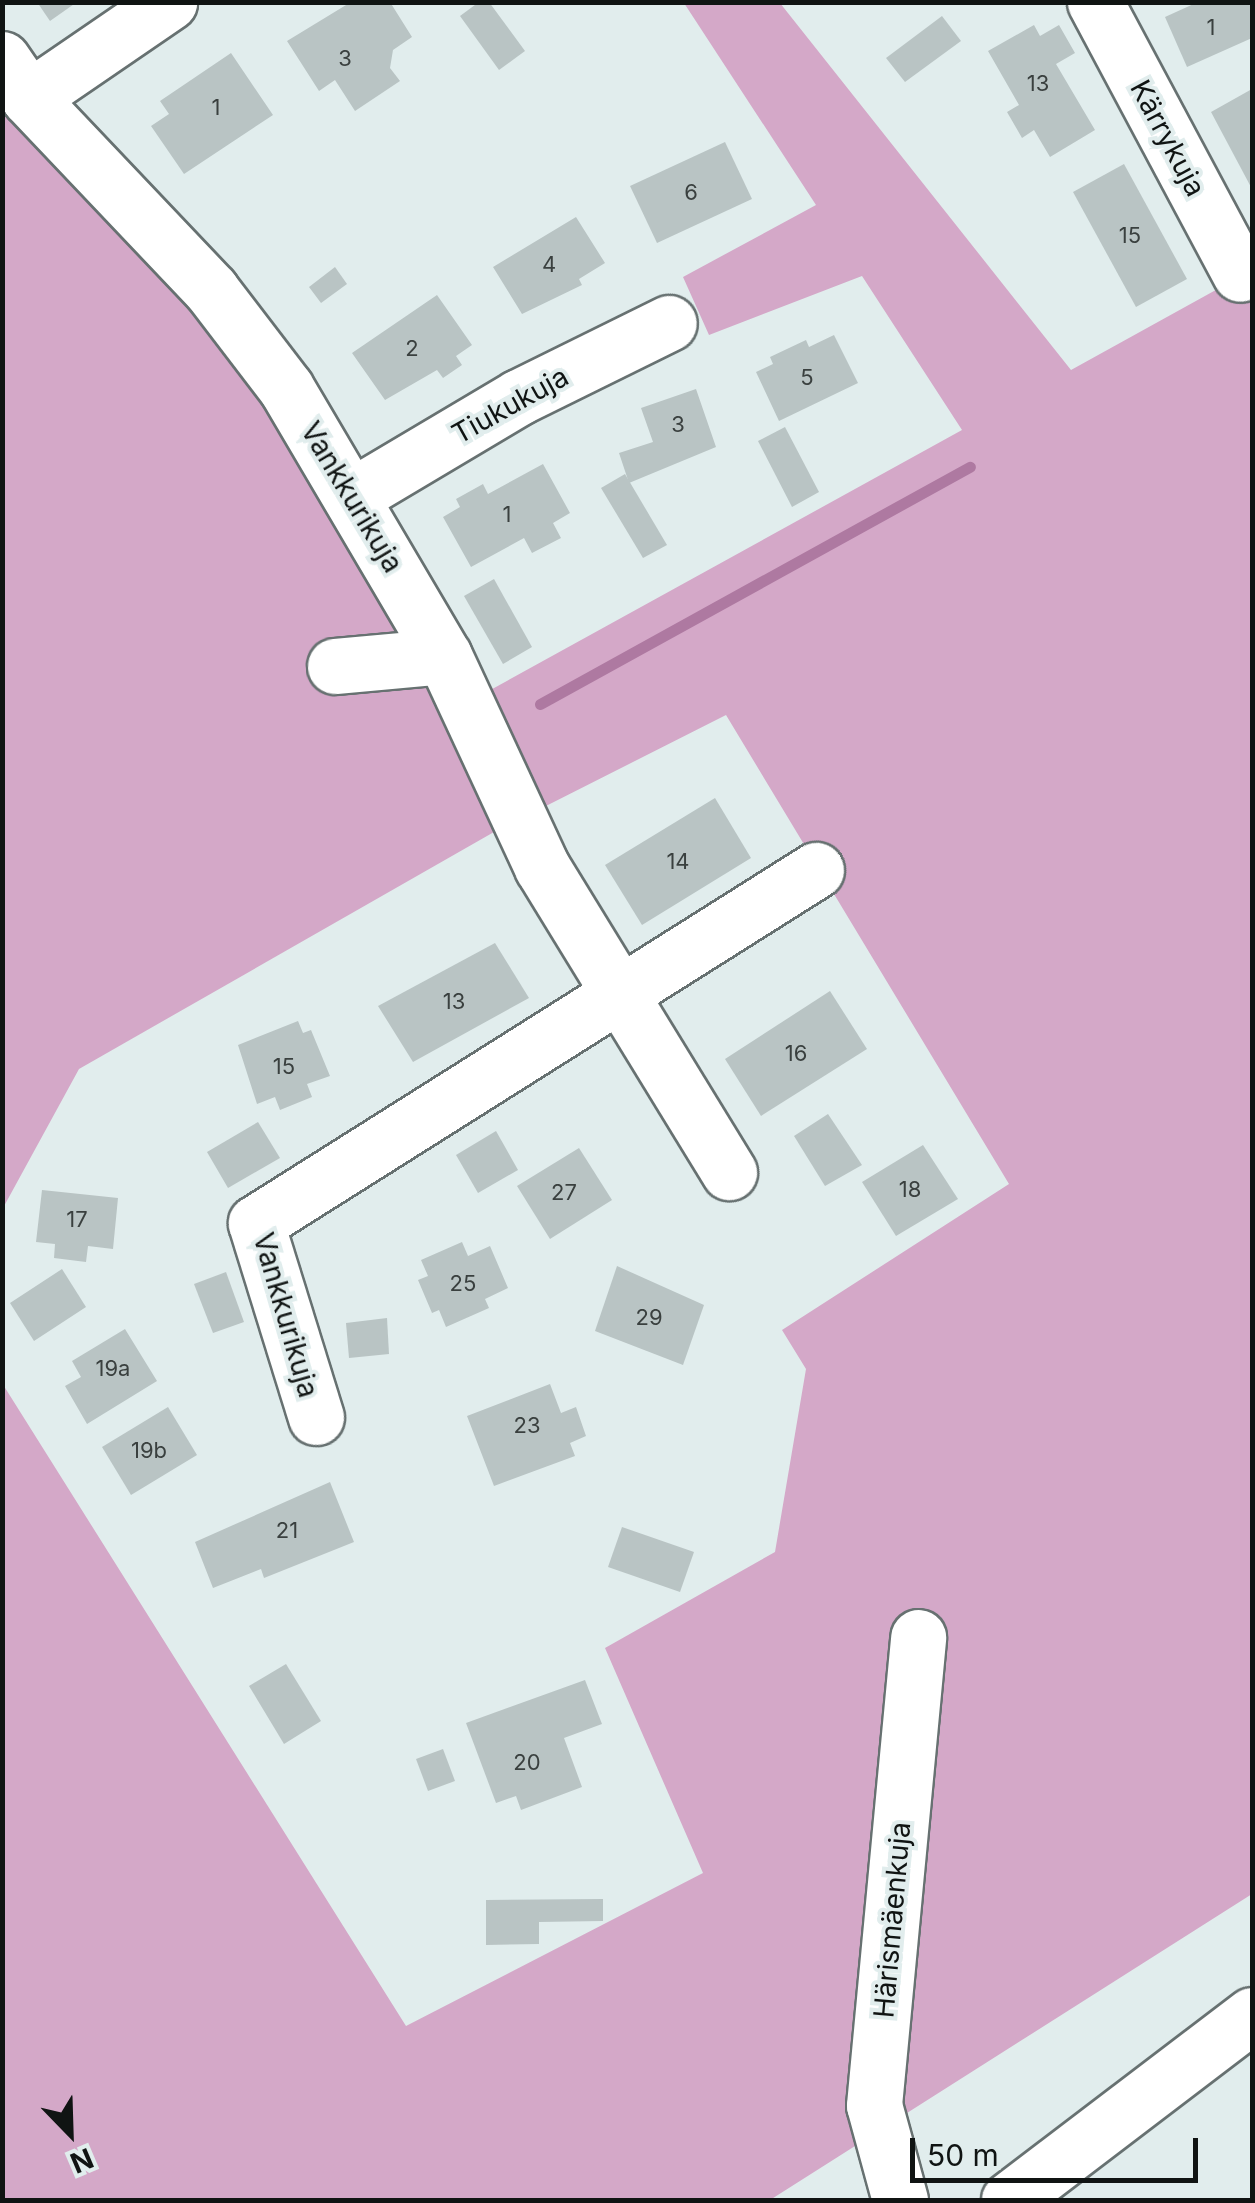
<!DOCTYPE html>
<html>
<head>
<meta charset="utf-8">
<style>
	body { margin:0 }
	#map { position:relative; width:1255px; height:2203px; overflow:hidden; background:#e1eded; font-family:Inter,sans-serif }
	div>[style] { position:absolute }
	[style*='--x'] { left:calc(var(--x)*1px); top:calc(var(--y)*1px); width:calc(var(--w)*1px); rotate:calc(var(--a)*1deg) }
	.green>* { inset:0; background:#d4a8c8 }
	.stream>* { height:11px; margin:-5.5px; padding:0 5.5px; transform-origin:5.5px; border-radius:5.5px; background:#ae79a1 }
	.building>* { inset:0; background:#b9c4c4 }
	.roads { filter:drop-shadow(2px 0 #677171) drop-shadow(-2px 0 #677171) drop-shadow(0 2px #677171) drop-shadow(0 -2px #677171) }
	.minor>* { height:55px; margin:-27.5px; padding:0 27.5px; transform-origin:27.5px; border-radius:27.5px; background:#fff }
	span { translate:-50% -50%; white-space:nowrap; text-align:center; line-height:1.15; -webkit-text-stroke:8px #e1eded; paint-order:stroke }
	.number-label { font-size:22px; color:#3a403f }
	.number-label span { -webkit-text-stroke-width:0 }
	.street-label { font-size:28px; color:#101413 }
	.frame { position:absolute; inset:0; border:5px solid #101413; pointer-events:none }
	.north { position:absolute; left:20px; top:2083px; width:100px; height:100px; -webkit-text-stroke:8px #e1eded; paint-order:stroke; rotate:157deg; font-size:28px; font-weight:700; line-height:40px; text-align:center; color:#101413 }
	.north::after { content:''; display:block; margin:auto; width:35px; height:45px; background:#101413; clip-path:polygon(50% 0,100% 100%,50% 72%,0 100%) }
	.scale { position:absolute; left:910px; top:2138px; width:288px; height:45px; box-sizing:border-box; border:5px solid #101413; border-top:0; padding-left:12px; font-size:30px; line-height:35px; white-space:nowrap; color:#101413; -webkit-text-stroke:8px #e1eded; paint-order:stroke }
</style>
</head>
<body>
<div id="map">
	<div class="green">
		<div style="clip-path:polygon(684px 3px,780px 3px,1071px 370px,1252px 270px,1252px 1894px,770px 2200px,3px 2200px,2px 1383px,406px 2026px,703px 1873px,605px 1648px,775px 1552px,806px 1369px,782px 1330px,1009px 1184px,726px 715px,540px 809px,485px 693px,962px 430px,862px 276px,709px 335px,683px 277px,816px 205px)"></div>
		<div style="clip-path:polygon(15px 110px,150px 241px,342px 503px,501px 828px,79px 1069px,3px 1208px,2px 119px)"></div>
	</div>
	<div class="stream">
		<div style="--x:540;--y:704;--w:491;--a:-28.9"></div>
	</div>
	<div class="building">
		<div style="clip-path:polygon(37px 2px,77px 2px,50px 21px)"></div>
		<div style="clip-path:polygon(351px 2px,390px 2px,412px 37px,393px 50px,390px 68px,400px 81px,355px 111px,335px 80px,319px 91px,287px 41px)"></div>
		<div style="clip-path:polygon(479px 2px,489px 2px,525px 51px,499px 70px,460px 16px)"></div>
		<div style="clip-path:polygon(1198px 2px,1252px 2px,1252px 38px,1187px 67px,1165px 17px)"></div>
		<div style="clip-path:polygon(942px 16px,961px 41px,905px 82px,886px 58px)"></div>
		<div style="clip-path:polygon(1034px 25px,1040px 36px,1059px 25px,1075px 53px,1056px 64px,1095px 130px,1050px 157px,1034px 130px,1022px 138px,1007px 112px,1019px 105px,988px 51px)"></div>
		<div style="clip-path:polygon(231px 53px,273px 115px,184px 174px,151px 126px,169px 114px,160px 101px)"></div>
		<div style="clip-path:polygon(1252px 89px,1252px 189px,1211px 112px)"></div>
		<div style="clip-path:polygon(725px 142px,752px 199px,657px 243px,630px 186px)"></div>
		<div style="clip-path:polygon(1124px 164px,1187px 279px,1136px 307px,1073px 192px)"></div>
		<div style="clip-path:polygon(576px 217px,605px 263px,579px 279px,582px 285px,522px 314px,493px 267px)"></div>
		<div style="clip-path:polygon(335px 267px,347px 284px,321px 303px,309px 287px)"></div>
		<div style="clip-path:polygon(437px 295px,472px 345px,456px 356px,462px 365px,443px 378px,437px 370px,385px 400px,352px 353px)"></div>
		<div style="clip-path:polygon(834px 335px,858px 383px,779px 421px,756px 372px,773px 364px,770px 357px,806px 340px,809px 347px)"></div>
		<div style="clip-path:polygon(696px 389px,716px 447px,629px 483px,619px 453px,653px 442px,641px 408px)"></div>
		<div style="clip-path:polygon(785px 427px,819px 492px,792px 507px,758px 441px)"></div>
		<div style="clip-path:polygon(543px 464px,570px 513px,553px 523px,561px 538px,532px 553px,524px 538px,471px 567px,443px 517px,460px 507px,456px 499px,483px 484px,488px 494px)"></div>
		<div style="clip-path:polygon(625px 474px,667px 545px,643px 558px,601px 488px)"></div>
		<div style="clip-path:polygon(494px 579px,532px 647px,503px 664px,464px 596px)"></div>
		<div style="clip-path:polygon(715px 798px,751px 858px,642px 925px,605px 865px)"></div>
		<div style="clip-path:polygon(495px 943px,529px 998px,413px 1062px,378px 1006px)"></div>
		<div style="clip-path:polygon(830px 991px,867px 1049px,761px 1116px,725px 1059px)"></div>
		<div style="clip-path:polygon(298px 1021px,303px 1033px,311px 1030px,330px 1076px,307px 1084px,312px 1097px,280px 1110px,275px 1097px,257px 1104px,238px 1045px)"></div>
		<div style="clip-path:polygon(828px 1114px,862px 1165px,825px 1186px,794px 1136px)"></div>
		<div style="clip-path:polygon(258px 1122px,280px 1158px,228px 1188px,207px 1152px)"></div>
		<div style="clip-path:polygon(496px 1131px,518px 1170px,478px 1193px,456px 1155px)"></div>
		<div style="clip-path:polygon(923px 1145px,958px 1199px,896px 1236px,862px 1182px)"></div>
		<div style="clip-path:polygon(579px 1148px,612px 1200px,550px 1239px,517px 1186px)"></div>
		<div style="clip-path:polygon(42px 1190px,118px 1198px,113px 1249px,88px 1246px,86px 1262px,54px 1258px,55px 1244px,36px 1242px)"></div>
		<div style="clip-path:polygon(462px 1242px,468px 1256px,490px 1246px,508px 1288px,485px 1299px,489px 1308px,446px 1327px,439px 1310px,432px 1313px,418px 1280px,428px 1276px,421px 1260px)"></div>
		<div style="clip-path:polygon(617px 1266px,704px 1305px,683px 1365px,595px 1331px)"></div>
		<div style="clip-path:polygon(62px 1269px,86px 1307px,34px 1341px,10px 1303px)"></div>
		<div style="clip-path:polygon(226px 1272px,244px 1322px,213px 1333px,194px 1284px)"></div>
		<div style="clip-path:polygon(387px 1318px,389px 1354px,349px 1358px,346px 1323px)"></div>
		<div style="clip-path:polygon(125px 1329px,157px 1381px,87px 1424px,65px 1386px,81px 1377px,72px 1361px)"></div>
		<div style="clip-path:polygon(550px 1384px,561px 1413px,576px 1407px,586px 1436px,570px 1443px,575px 1456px,494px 1486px,467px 1416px)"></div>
		<div style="clip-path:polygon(168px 1407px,197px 1455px,131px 1495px,102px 1447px)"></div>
		<div style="clip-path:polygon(330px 1482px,354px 1542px,264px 1578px,261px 1569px,213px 1588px,195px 1542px)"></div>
		<div style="clip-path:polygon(622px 1527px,694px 1552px,680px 1592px,608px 1567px)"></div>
		<div style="clip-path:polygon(286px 1664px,321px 1721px,284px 1744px,249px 1686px)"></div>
		<div style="clip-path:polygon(585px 1680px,602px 1724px,564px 1738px,582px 1787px,521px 1810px,516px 1796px,496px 1803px,466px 1723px)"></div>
		<div style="clip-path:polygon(443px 1749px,455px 1781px,428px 1791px,416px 1759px)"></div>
		<div style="clip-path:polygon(603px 1899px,603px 1921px,539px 1922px,539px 1944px,486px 1945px,486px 1900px)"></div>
	</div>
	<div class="roads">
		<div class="minor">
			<div style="--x:1095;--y:2;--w:308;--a:61.9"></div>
			<div style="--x:2;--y:59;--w:47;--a:55.3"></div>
			<div style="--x:29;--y:98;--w:265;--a:46.5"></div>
			<div style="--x:211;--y:290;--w:123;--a:52.6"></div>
			<div style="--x:286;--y:388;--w:311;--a:59.5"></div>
			<div style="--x:444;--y:656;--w:233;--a:65.1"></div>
			<div style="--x:542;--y:867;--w:358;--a:58.5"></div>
			<div style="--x:29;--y:98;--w:170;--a:-34.4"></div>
			<div style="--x:354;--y:495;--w:192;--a:-30.7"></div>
			<div style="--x:519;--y:397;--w:167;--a:-26.3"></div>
			<div style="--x:335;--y:666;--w:109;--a:-5.2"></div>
			<div style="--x:316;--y:1417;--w:203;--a:-107.2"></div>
			<div style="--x:256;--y:1223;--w:662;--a:-32.23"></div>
			<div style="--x:900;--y:2200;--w:98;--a:-105.3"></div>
			<div style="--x:874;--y:2105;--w:470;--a:-84.6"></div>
			<div style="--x:1009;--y:2200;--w:305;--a:-37.3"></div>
		</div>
	</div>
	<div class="number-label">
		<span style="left:1211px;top:28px">1</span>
		<span style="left:345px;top:59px">3</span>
		<span style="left:1038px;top:84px">13</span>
		<span style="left:216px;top:108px">1</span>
		<span style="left:691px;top:193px">6</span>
		<span style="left:1130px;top:236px">15</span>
		<span style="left:549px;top:265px">4</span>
		<span style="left:412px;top:349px">2</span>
		<span style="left:807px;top:378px">5</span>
		<span style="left:678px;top:425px">3</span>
		<span style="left:507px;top:515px">1</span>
		<span style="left:678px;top:862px">14</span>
		<span style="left:454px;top:1002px">13</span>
		<span style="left:796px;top:1054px">16</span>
		<span style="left:284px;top:1067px">15</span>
		<span style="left:910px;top:1190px">18</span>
		<span style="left:564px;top:1193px">27</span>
		<span style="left:77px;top:1220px">17</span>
		<span style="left:463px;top:1284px">25</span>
		<span style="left:649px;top:1318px">29</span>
		<span style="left:113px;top:1369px">19a</span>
		<span style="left:527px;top:1426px">23</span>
		<span style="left:149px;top:1451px">19b</span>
		<span style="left:287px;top:1531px">21</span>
		<span style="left:527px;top:1763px">20</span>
	</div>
	<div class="street-label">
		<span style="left:1168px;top:138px;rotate:62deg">Kärrykuja</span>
		<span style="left:510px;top:405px;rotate:-29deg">Tiukukuja</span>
		<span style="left:352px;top:497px;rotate:59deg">Vankkurikuja</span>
		<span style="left:286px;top:1315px;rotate:74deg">Vankkurikuja</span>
		<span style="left:892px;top:1920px;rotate:-85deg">Härismäenkuja</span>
	</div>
	<div class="frame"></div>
	<div class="north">N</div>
	<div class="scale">50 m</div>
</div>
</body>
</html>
